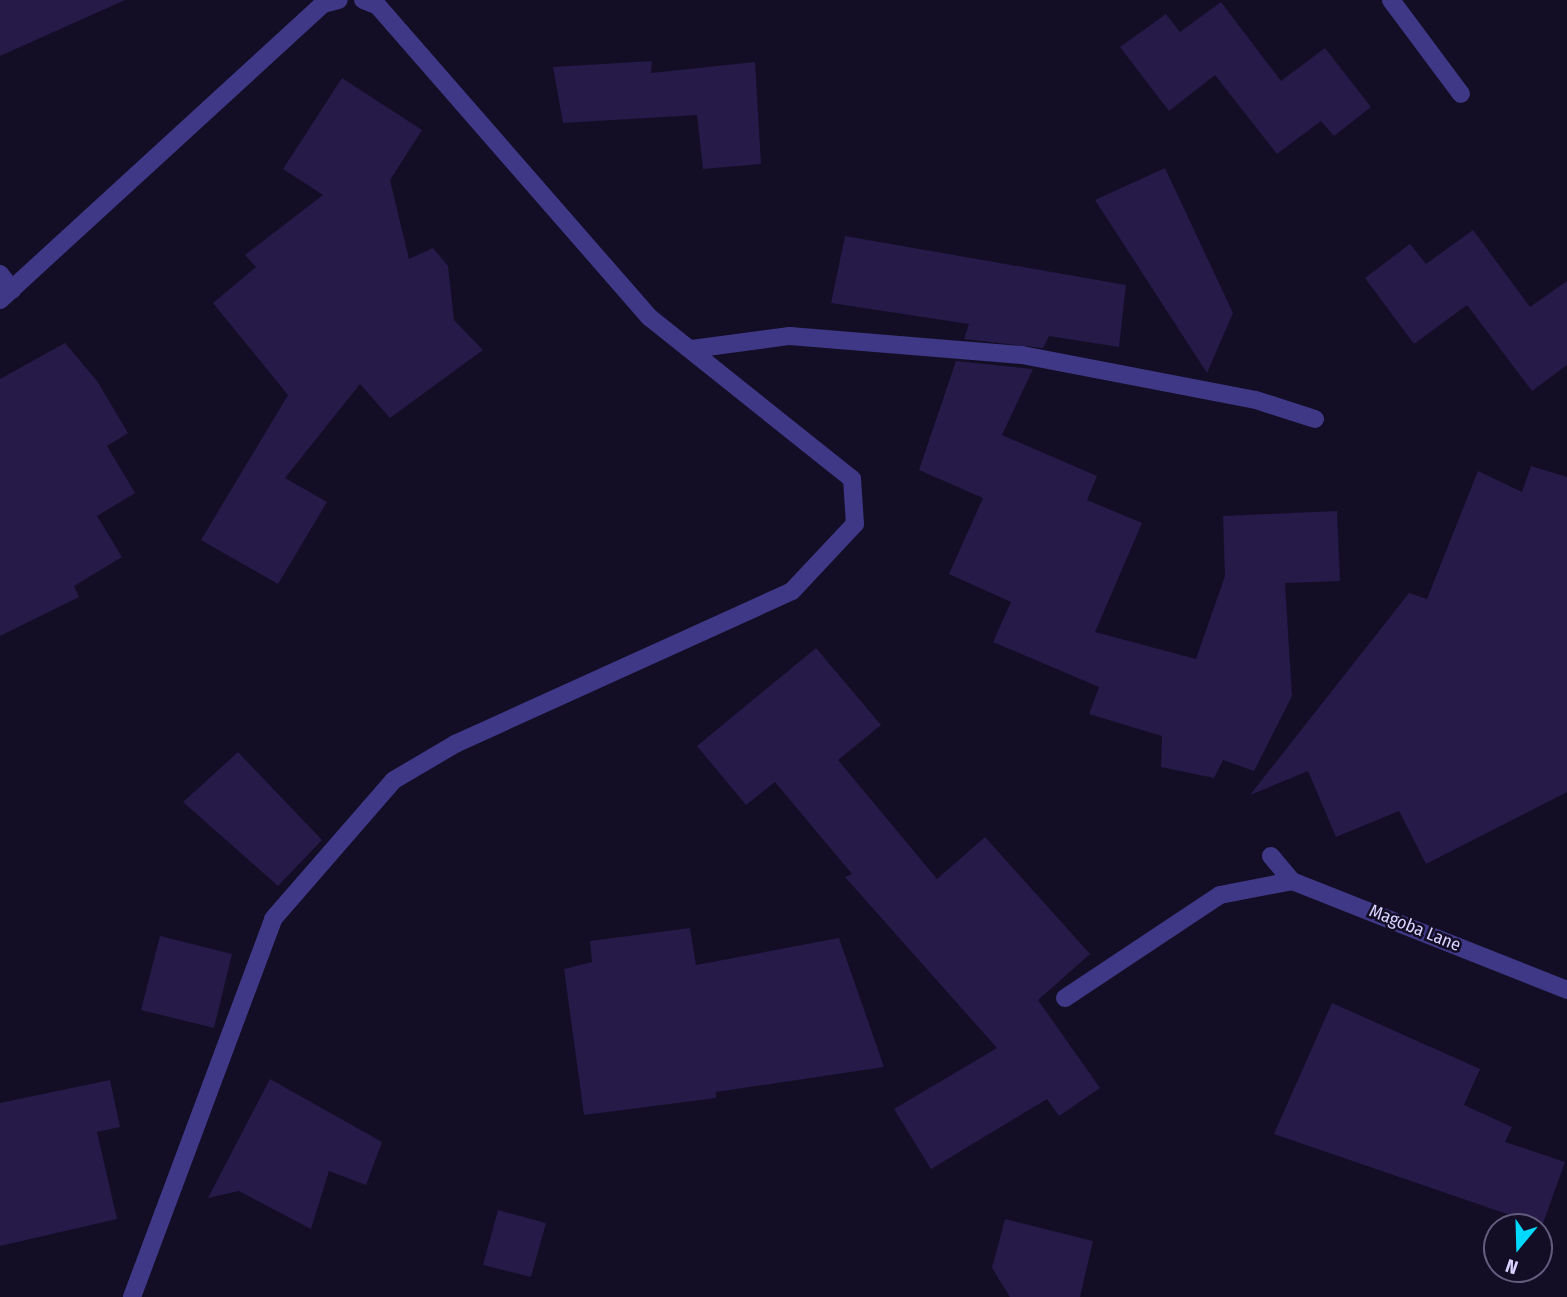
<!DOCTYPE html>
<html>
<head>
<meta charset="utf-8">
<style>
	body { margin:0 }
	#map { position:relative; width:1567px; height:1297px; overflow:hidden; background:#130e26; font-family:"Fira Sans Condensed",sans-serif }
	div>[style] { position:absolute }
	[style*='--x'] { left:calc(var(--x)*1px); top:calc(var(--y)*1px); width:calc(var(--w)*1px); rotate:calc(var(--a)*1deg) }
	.building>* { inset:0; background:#251a48 }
	.street>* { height:18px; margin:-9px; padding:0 9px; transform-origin:9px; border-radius:9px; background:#3f3886 }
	span { translate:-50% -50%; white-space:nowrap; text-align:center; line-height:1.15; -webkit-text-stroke:5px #130e26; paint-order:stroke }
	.street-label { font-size:18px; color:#dad3ff }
	.north { position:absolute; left:1483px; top:1213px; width:70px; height:70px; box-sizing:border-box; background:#130e26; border:2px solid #635d7d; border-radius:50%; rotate:199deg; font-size:19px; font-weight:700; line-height:28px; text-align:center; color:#dad3ff }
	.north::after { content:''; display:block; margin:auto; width:24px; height:32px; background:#00dafe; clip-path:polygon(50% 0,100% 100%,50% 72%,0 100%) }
</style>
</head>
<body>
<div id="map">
	<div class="building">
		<div style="clip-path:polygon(0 0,125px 0,0 56px)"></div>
		<div style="clip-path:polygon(1221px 2px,1281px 81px,1325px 48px,1371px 107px,1334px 136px,1321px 121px,1277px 154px,1215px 75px,1169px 111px,1120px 47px,1166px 14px,1180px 32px)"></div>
		<div style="clip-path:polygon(652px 61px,651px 73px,755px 62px,761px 164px,703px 169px,697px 115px,563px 123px,553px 67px)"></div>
		<div style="clip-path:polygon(342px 78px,422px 130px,390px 180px,409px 259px,433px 248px,448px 266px,454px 320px,483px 350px,390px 418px,360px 384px,285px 478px,327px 502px,278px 584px,201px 540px,288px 395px,213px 303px,256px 267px,245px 255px,323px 195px,283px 169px)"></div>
		<div style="clip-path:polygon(1165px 168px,1233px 313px,1207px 373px,1095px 200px)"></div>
		<div style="clip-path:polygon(1473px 230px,1530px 307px,1567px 281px,1567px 365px,1532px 391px,1467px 305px,1414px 344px,1365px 278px,1410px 244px,1426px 264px)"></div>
		<div style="clip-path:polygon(845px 236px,1126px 285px,1119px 347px,1049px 336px,1043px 348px,964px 339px,969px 324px,831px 303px)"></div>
		<div style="clip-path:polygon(65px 343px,97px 381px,128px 433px,107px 446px,135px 493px,97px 516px,122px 557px,74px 586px,79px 597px,0 636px,0 379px)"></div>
		<div style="clip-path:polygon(956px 361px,1033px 369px,1002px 435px,1097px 476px,1087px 500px,1142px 523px,1095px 632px,1196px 659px,1225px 576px,1223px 516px,1337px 511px,1340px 581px,1285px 583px,1292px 696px,1254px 771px,1223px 760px,1214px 778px,1161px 767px,1162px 736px,1089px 714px,1099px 687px,993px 642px,1011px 602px,949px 574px,983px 498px,919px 470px)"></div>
		<div style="clip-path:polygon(1531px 466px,1567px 477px,1567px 792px,1426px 864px,1399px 811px,1336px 837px,1308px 771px,1250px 795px,1409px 593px,1427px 599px,1478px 471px,1522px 492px)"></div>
		<div style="clip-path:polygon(816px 648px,881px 725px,838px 760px,937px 879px,985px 837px,1090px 954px,1038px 1000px,1100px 1088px,1059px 1116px,1047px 1099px,931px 1169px,894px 1109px,997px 1048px,845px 877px,852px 874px,775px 782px,746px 805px,697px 746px)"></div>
		<div style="clip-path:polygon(238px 752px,322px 840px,278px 886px,183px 802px)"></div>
		<div style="clip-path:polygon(690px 928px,696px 965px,839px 938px,884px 1067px,716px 1092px,716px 1098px,584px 1115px,564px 969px,592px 962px,590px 941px)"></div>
		<div style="clip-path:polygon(160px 936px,232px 954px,214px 1028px,141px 1010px)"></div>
		<div style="clip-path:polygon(1332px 1003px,1480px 1069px,1464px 1105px,1512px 1127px,1505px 1142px,1565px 1162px,1542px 1226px,1274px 1134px)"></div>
		<div style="clip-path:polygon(270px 1079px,382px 1142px,366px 1185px,329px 1171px,311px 1229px,239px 1191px,208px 1198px)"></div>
		<div style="clip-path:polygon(110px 1080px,120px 1127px,97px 1132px,117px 1219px,0 1246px,0 1103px)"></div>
		<div style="clip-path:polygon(498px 1210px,546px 1223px,531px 1277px,483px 1265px)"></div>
		<div style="clip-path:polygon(1005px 1219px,1093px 1241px,1080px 1297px,1010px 1297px,992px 1268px)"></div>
	</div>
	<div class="street">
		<div style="--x:1391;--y:0;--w:117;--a:53.3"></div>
		<div style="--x:0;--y:274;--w:20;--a:53"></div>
		<div style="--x:0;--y:300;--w:438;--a:-42.5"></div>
		<div style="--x:323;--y:4;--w:16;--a:-14"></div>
		<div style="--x:692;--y:349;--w:99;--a:-7.6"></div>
		<div style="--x:790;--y:336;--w:233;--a:4.7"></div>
		<div style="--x:1022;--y:355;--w:238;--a:10.9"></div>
		<div style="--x:1256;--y:400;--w:62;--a:17.9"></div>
		<div style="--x:1271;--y:856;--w:33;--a:50"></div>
		<div style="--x:1292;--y:881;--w:296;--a:21.6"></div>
		<div style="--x:1065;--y:998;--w:186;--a:-33.6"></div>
		<div style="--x:1220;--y:895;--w:73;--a:-11"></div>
		<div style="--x:132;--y:1297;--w:403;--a:-69.5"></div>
		<div style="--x:273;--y:919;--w:184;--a:-49"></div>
		<div style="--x:394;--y:780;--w:71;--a:-30.5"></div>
		<div style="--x:455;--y:744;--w:370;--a:-24.4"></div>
		<div style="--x:792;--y:591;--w:92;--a:-46.8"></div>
		<div style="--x:855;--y:524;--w:45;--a:-93.8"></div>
		<div style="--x:852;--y:479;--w:258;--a:-141.4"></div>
		<div style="--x:650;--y:318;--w:414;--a:-131.1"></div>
		<div style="--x:378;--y:6;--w:16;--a:-158"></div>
	</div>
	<div class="street-label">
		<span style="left:1415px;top:928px;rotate:22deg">Magoba Lane</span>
	</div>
	<div class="north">N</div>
</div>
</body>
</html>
